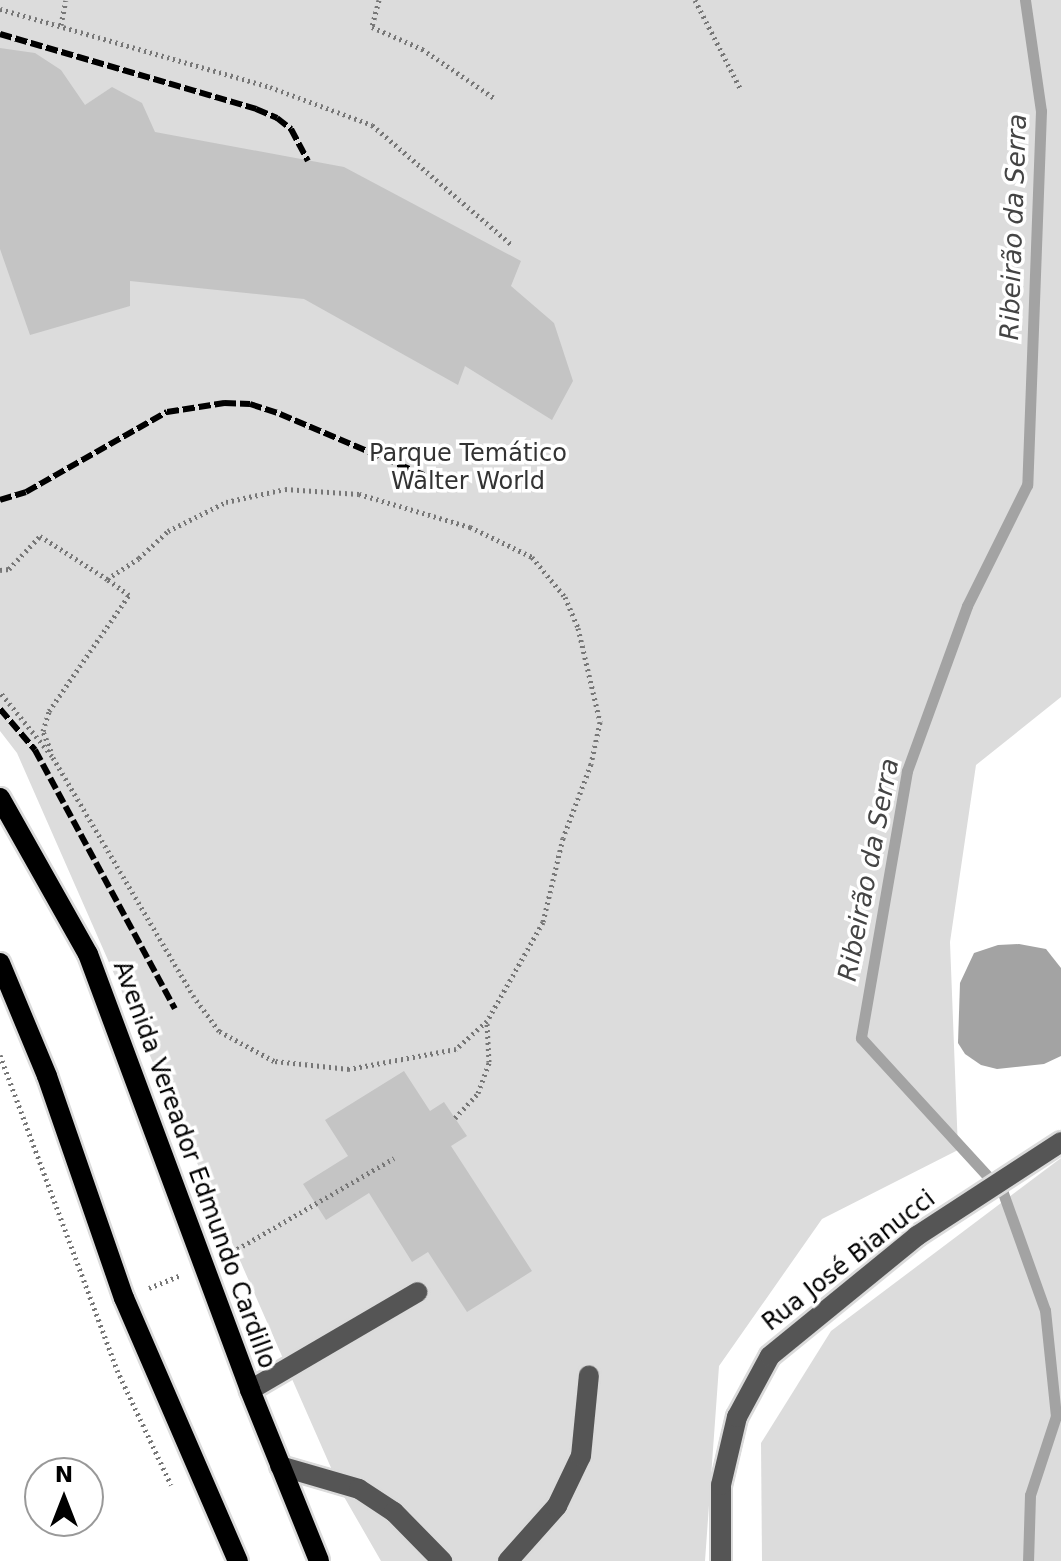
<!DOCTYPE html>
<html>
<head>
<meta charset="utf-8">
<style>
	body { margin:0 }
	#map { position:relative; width:1061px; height:1561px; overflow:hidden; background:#fff; font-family:"DejaVu Sans",sans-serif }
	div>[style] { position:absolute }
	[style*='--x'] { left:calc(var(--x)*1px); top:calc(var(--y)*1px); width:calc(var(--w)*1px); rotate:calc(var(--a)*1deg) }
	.green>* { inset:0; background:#dcdcdc }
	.water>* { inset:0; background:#a3a3a3 }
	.stream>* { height:11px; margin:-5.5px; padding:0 5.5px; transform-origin:5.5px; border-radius:5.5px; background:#a3a3a3 }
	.building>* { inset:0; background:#c4c4c4 }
	.path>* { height:5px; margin-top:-2.5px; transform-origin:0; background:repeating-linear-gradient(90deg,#777 0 2px,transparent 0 6px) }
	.roads { filter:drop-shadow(2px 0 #dbdbdb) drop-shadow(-2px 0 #dbdbdb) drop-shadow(0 2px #dbdbdb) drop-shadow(0 -2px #dbdbdb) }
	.minor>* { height:20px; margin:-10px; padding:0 10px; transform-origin:10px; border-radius:10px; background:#555 }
	.major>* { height:20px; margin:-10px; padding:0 10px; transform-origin:10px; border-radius:10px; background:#000 }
	.rail>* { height:6px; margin-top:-3px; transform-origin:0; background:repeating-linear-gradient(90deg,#000 0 12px,transparent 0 16px) }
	span { translate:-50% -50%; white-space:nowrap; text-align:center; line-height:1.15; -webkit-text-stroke:7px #fff; paint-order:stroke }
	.park-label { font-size:24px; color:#333 }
	.street-label { font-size:24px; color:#000 }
	.water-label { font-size:26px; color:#444; font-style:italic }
	.north { position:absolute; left:24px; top:1457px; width:80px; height:80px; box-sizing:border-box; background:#fff; border:2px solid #999; border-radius:50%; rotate:0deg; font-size:22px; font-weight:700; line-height:32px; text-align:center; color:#000 }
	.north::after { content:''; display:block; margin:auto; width:28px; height:36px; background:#000; clip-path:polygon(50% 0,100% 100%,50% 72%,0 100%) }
</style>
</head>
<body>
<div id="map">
	<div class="green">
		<div style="clip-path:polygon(0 0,1061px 0,1061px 697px,976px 765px,950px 942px,958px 1150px,822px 1219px,719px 1366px,705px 1561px,381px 1561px,343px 1495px,17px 753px,0 731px)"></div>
		<div style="clip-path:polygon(1061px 1158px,1061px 1561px,762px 1561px,761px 1443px,831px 1331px)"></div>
	</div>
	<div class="water">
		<div style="clip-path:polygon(1019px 944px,1046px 949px,1061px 968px,1061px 1056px,1044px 1064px,997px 1069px,981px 1065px,965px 1054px,958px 1043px,960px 983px,974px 953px,998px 945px)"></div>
	</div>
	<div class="stream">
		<div style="--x:1025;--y:0;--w:112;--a:81.8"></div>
		<div style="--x:1041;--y:111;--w:374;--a:92.1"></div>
		<div style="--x:1027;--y:485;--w:135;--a:116.4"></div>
		<div style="--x:967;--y:606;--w:176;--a:110"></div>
		<div style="--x:907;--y:771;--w:271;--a:99.8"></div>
		<div style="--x:861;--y:1038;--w:210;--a:47.5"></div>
		<div style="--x:1003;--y:1193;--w:124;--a:70.3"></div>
		<div style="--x:1045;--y:1310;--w:107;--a:84.1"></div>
		<div style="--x:1056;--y:1416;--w:83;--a:108.2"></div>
		<div style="--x:1030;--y:1495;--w:66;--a:91.7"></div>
	</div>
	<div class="building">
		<div style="clip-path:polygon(0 48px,35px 53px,61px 70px,85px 105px,112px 87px,142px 103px,155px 132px,344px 167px,521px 261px,511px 286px,554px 323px,573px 381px,552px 420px,465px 366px,458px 385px,304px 299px,130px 281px,130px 306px,30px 335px,0 249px)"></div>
		<div style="clip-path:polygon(404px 1071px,430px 1111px,444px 1102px,467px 1136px,451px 1146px,532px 1271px,467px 1312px,428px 1252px,412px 1262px,369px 1193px,326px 1220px,303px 1184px,348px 1156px,325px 1120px)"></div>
	</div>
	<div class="path">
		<div style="--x:379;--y:0;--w:28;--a:105"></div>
		<div style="--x:372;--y:27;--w:55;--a:23.7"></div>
		<div style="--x:422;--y:49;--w:87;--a:34.2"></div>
		<div style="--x:695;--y:0;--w:101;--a:62.9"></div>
		<div style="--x:0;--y:9;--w:281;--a:16.1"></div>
		<div style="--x:270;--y:87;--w:109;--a:20.4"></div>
		<div style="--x:372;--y:125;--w:183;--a:40.6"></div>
		<div style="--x:61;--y:25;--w:25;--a:-79"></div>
		<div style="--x:0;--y:570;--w:9;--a:-6"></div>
		<div style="--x:9;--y:569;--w:45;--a:-46.8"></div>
		<div style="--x:40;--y:536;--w:80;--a:32.7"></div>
		<div style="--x:107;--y:579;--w:38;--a:-33"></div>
		<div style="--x:139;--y:558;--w:40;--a:-43"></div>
		<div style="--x:168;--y:531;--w:65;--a:-26.6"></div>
		<div style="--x:226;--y:502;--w:60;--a:-12.4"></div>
		<div style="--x:285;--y:489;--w:74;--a:3.9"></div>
		<div style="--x:359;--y:494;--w:116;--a:16.6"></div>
		<div style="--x:470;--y:527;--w:69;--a:25.8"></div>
		<div style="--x:532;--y:557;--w:52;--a:50.5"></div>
		<div style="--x:565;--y:597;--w:34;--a:67"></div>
		<div style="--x:578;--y:628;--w:97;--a:76.8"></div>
		<div style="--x:600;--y:722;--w:43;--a:102.1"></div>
		<div style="--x:591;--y:764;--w:79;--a:110.7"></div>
		<div style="--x:563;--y:838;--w:86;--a:103.4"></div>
		<div style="--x:543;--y:922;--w:114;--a:119.5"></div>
		<div style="--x:487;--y:1021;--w:42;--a:137.9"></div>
		<div style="--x:456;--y:1049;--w:109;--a:169.4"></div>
		<div style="--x:349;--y:1069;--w:75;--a:-173.9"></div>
		<div style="--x:274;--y:1061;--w:63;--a:-151.4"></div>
		<div style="--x:219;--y:1031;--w:42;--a:-126.3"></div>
		<div style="--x:194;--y:997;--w:280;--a:-120.5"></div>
		<div style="--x:52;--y:756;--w:82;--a:-129.1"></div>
		<div style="--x:51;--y:751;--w:22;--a:-112"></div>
		<div style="--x:43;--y:731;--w:21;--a:-73"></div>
		<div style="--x:49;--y:711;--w:141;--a:-55.4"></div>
		<div style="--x:129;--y:595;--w:27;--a:-144"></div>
		<div style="--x:0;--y:1055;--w:336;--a:69.6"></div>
		<div style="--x:117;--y:1370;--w:127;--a:64.8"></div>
		<div style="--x:455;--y:1118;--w:34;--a:-47"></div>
		<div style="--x:478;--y:1093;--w:33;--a:-70"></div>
		<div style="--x:489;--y:1062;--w:40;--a:-92.9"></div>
		<div style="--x:227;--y:1255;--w:193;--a:-30.1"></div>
		<div style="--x:149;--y:1288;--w:35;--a:-22"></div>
	</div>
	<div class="roads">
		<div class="minor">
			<div style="--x:250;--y:1390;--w:194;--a:-30.3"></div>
			<div style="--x:280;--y:1466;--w:82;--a:16.2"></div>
			<div style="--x:359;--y:1489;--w:42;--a:33.3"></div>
			<div style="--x:394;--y:1512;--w:69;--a:45.6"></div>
			<div style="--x:508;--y:1561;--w:74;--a:-48.3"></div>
			<div style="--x:557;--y:1506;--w:55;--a:-64.4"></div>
			<div style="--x:581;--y:1456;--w:81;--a:-84.4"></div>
			<div style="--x:721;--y:1561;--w:76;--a:-90"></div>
			<div style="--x:721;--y:1485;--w:70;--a:-76.8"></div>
			<div style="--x:737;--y:1417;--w:69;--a:-61.6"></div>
			<div style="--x:770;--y:1356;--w:190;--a:-39.2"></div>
			<div style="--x:917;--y:1236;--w:172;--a:-33.1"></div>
		</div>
		<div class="major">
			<div style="--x:0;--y:798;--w:179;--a:60.6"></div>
			<div style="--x:88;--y:954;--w:465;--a:69.6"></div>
			<div style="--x:250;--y:1390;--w:184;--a:68"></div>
			<div style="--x:0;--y:963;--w:122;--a:67.4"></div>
			<div style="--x:47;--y:1076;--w:235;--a:70.9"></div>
			<div style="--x:124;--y:1298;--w:287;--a:66.6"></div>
		</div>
	</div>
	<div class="rail">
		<div style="--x:0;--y:34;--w:267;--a:16.3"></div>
		<div style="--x:256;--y:109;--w:23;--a:23"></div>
		<div style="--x:277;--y:118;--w:18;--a:38"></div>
		<div style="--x:291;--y:129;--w:36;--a:62"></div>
		<div style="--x:0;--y:500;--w:27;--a:-17"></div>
		<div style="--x:26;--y:492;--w:162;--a:-29.6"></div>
		<div style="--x:167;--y:412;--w:58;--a:-9"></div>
		<div style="--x:224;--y:403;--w:26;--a:2"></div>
		<div style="--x:250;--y:404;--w:32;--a:18"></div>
		<div style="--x:280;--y:414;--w:185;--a:23"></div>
		<div style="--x:0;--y:709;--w:54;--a:49.5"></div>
		<div style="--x:35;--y:750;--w:294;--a:61.6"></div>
	</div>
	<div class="park-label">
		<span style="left:468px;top:468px">Parque Temático<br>Walter World</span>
	</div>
	<div class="street-label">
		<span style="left:194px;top:1165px;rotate:70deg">Avenida Vereador Edmundo Cardillo</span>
		<span style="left:849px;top:1261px;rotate:-38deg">Rua José Bianucci</span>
	</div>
	<div class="water-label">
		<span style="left:1014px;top:227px;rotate:-88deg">Ribeirão da Serra</span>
		<span style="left:869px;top:870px;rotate:-79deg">Ribeirão da Serra</span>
	</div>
	<div class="north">N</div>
</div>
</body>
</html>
